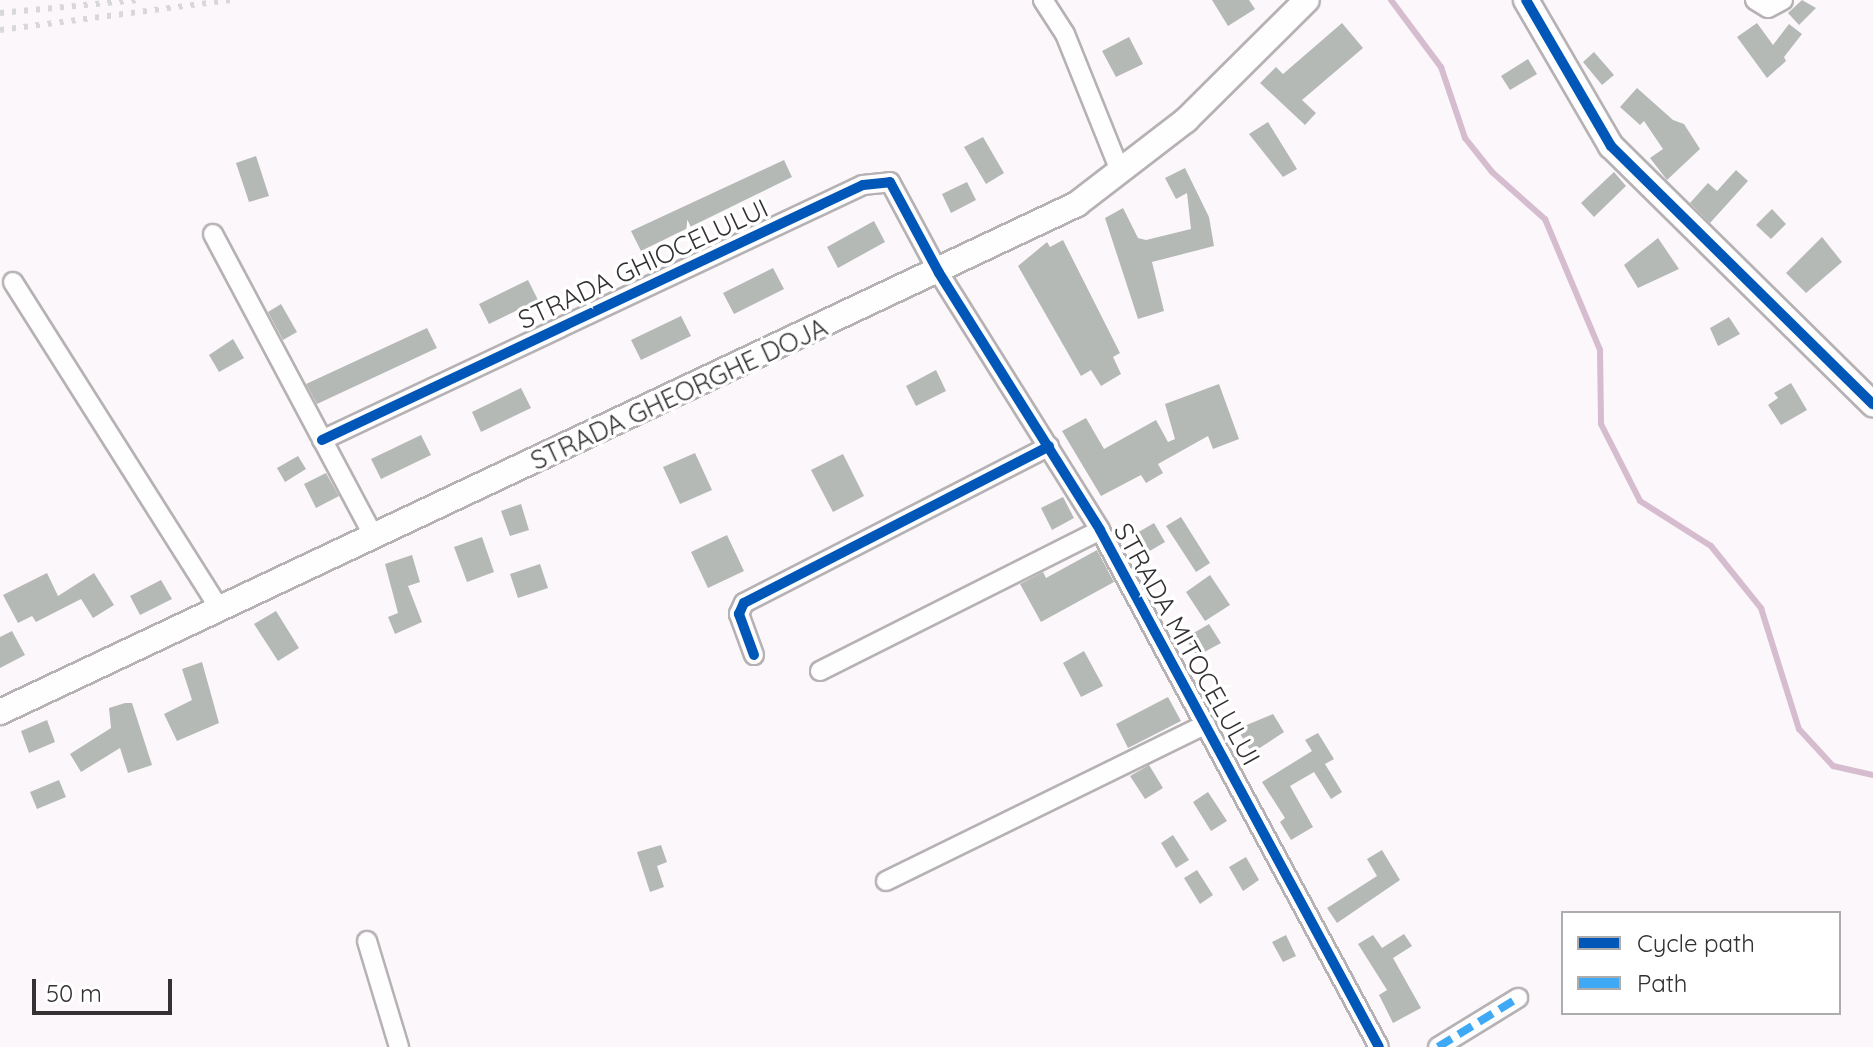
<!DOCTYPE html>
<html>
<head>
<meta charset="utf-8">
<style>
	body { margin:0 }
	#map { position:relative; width:1873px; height:1047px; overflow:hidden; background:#fcf7fa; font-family:Quicksand,sans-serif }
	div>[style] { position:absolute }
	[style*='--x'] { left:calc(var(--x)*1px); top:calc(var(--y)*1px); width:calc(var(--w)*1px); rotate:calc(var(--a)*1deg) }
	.stream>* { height:6px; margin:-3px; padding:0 3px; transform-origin:3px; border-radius:3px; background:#d6bccf }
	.building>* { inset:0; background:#b5b9b6 }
	.roads { filter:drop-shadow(2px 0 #b6b2b4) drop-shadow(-2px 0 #b6b2b4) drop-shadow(0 2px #b6b2b4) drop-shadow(0 -2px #b6b2b4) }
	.street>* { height:18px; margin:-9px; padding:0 9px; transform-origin:9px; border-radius:9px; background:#fffefe }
	.secondary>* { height:24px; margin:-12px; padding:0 12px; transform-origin:12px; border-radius:12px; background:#fffefe }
	.rail>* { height:6px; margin-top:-3px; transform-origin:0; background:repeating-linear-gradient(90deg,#d9d8d9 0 4px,transparent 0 12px) }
	.quiet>* { height:8px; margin-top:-4px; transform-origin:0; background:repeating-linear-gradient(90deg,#3fa9f5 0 16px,transparent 0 24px) }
	.cycleway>* { height:10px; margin:-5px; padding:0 5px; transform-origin:5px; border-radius:5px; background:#0057b8 }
	span { translate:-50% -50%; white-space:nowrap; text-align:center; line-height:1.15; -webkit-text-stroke:7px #fff; paint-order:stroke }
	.street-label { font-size:26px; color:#343133 }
	.legend { position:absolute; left:1561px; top:911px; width:280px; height:104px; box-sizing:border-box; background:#fff; border:2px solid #aeadad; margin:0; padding:10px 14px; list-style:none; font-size:24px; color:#343133 }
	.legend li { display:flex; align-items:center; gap:16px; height:40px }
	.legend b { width:40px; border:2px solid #aeadad }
	.scale { position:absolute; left:32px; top:979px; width:140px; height:36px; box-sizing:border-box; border:4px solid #343133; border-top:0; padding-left:10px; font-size:24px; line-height:28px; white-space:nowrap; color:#343133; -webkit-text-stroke:6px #fff; paint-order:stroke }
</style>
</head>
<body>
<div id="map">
	<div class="stream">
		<div style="--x:1391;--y:0;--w:84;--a:53.3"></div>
		<div style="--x:1441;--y:67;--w:75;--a:71.3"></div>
		<div style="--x:1465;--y:138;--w:43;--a:51.5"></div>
		<div style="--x:1492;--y:172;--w:71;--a:41.6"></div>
		<div style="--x:1545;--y:219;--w:142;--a:67.2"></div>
		<div style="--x:1600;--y:350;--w:74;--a:89.2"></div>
		<div style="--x:1601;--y:424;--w:86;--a:63.1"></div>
		<div style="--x:1640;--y:501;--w:84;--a:32.4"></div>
		<div style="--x:1711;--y:546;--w:80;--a:51.1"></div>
		<div style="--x:1761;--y:608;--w:127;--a:72.6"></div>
		<div style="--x:1799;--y:729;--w:50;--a:47.4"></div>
		<div style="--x:1833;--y:766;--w:41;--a:12.7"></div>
	</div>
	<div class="building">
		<div style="clip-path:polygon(1212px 0,1249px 0,1255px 9px,1228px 26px)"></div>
		<div style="clip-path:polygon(1802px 0,1816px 8px,1799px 25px,1788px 13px)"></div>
		<div style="clip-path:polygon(1342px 23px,1363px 48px,1302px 100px,1316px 113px,1305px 125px,1260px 83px,1276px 67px,1283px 74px)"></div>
		<div style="clip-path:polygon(1757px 23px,1773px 45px,1789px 24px,1802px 34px,1784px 57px,1786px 61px,1767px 78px,1737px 37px)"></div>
		<div style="clip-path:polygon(1129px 37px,1143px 64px,1116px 77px,1102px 51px)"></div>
		<div style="clip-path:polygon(1594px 52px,1614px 75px,1602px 85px,1583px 62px)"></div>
		<div style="clip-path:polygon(1528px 59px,1537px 74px,1510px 90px,1501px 76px)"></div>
		<div style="clip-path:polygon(1637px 88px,1673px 120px,1684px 124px,1700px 149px,1667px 180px,1650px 158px,1663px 149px,1644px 121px,1640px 125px,1620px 107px)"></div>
		<div style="clip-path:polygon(1268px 122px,1297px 169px,1283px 177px,1249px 134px)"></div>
		<div style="clip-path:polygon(983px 137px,1004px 173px,986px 184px,964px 147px)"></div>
		<div style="clip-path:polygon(256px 156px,269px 196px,249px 202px,236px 163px)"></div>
		<div style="clip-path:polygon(784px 160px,792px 177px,641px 251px,631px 231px)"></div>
		<div style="clip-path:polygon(1185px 168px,1209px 217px,1214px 246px,1152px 262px,1164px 311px,1138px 319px,1105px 218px,1123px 208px,1138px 238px,1146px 240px,1191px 229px,1187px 193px,1176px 199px,1165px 178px)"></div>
		<div style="clip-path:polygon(1736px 170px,1748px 181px,1710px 223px,1690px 203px,1708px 183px,1717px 191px)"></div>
		<div style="clip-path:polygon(1614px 172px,1626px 186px,1594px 217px,1581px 203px)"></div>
		<div style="clip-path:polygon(967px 182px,976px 200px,951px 213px,942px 194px)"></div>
		<div style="clip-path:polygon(1772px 209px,1786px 224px,1771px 239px,1756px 225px)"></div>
		<div style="clip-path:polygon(874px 221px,885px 242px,838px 268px,827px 247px)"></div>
		<div style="clip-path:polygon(1822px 237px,1842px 262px,1806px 293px,1786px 273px)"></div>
		<div style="clip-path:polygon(1658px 238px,1679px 269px,1638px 288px,1624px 265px)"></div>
		<div style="clip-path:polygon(1063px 240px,1120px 353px,1113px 357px,1121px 374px,1101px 386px,1091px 370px,1081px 376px,1018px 266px,1047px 242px,1050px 247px)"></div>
		<div style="clip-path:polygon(773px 268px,784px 289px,734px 314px,723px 293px)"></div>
		<div style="clip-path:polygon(528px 280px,538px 300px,489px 324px,479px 304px)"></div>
		<div style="clip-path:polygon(281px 304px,297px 332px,283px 340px,268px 312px)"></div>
		<div style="clip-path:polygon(681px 316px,691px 336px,641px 360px,631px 340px)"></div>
		<div style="clip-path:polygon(1729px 317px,1740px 334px,1718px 346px,1710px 328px)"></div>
		<div style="clip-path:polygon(427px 328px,437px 348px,317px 404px,306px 384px)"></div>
		<div style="clip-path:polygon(233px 339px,244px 358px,219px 372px,209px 355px)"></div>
		<div style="clip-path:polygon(936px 370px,946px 391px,916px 406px,906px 386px)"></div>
		<div style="clip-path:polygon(1791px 383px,1807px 410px,1781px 425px,1768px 405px,1778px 398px,1774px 393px)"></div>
		<div style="clip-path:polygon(1219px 384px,1239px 439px,1213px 449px,1208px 436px,1158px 464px,1163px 473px,1146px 483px,1141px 475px,1101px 496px,1062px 431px,1086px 418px,1104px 449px,1156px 420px,1168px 442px,1175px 439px,1165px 404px)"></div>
		<div style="clip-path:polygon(521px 388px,531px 408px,481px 432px,472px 412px)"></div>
		<div style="clip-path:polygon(421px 435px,431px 455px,381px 479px,371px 459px)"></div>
		<div style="clip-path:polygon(695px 453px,712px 490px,680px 504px,663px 467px)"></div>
		<div style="clip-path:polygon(843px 454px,864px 496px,833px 512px,811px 470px)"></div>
		<div style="clip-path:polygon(298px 456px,306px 469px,285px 482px,277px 468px)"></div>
		<div style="clip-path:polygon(326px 473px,339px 496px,316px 508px,304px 484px)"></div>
		<div style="clip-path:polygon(1063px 497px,1074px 518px,1052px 530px,1041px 508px)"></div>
		<div style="clip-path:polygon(521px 504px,529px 530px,510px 536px,501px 511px)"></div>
		<div style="clip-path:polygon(1181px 517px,1210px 563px,1196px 572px,1166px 526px)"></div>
		<div style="clip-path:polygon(1154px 523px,1165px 542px,1148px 552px,1137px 533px)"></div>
		<div style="clip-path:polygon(727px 535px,744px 571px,708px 588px,691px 552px)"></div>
		<div style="clip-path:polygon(482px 537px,494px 572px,467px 582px,454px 547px)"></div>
		<div style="clip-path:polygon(1097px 550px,1114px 582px,1041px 622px,1020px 584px,1043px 572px,1046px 578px)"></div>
		<div style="clip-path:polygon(412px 555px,420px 582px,408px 586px,422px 622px,395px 634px,388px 617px,398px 613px,385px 564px)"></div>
		<div style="clip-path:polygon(540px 564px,548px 588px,518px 598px,510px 574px)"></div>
		<div style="clip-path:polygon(47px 573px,58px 596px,94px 573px,114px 605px,93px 618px,81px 599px,36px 622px,32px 616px,18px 623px,3px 595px)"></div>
		<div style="clip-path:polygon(1210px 575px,1230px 605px,1205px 621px,1186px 592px)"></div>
		<div style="clip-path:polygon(161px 580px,172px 599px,140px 615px,130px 596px)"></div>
		<div style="clip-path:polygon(276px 611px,299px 648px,278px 661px,254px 624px)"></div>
		<div style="clip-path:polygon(1209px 624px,1221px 643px,1197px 656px,1185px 638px)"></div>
		<div style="clip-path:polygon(12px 631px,25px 655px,0 668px,0 637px)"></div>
		<div style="clip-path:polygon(1084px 651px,1103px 686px,1081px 697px,1063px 663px)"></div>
		<div style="clip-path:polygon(202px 662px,219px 723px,177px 741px,164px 714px,192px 700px,182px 669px)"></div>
		<div style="clip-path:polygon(1168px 697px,1181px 721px,1128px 748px,1116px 724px)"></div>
		<div style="clip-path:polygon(125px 703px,132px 703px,152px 765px,128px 773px,120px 748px,81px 772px,70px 754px,111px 728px,109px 708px)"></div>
		<div style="clip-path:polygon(1273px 714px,1284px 732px,1252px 753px,1237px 729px)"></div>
		<div style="clip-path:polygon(47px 720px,55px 742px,29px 753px,21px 731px)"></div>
		<div style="clip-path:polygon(1318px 733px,1334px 759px,1325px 764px,1342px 792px,1331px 799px,1314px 772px,1290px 786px,1313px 827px,1291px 840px,1280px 822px,1285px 818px,1262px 782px,1312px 751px,1305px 740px)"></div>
		<div style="clip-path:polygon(1149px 765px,1163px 788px,1145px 799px,1130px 776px)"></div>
		<div style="clip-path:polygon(59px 780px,66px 797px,37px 809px,30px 792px)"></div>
		<div style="clip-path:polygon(1208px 792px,1227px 821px,1211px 831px,1193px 802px)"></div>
		<div style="clip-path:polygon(1173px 835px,1189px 860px,1176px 868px,1161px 843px)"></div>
		<div style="clip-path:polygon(661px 845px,667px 862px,657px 866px,664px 887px,650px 892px,637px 852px)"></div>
		<div style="clip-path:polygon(1382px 850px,1400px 880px,1337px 923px,1327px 908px,1377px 876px,1367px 859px)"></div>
		<div style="clip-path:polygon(1246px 857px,1259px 880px,1243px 891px,1229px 867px)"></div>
		<div style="clip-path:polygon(1197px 870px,1213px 895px,1200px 904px,1184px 878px)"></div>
		<div style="clip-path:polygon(1404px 934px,1412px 946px,1393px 958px,1421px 1008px,1393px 1023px,1379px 995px,1387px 990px,1358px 944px,1373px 935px,1382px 948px)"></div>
		<div style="clip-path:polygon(1286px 935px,1296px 956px,1283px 962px,1272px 942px)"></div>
	</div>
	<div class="roads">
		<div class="street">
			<div style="--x:1043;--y:0;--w:40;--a:57.1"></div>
			<div style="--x:1065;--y:34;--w:150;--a:68.1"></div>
			<div style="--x:1755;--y:0;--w:15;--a:32"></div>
			<div style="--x:1768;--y:8;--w:17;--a:-28"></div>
			<div style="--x:213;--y:234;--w:343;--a:62"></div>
			<div style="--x:13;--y:282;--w:387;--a:57.7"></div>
			<div style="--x:322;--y:440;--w:598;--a:-25.24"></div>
			<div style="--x:863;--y:185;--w:27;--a:-6"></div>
			<div style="--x:890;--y:182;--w:103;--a:61.7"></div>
			<div style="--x:939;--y:273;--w:303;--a:57.9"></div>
			<div style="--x:1100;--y:530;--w:587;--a:61.65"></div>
			<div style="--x:754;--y:655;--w:44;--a:-110.1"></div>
			<div style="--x:739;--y:614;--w:12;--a:-66"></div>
			<div style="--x:744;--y:603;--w:343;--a:-27.2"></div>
			<div style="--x:820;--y:671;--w:313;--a:-26.7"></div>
			<div style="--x:886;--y:881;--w:356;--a:-26.1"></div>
			<div style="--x:367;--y:941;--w:111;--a:73.2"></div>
			<div style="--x:1438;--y:1047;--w:94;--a:-31.5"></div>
		</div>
		<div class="secondary">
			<div style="--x:1526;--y:0;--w:169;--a:59.8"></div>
			<div style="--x:1611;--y:146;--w:368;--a:44.6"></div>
			<div style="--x:0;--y:712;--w:1191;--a:-25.25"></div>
			<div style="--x:1077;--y:204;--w:138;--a:-37.6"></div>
			<div style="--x:1186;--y:120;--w:170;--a:-44.8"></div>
		</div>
	</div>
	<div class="rail">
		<div style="--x:0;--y:13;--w:139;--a:-5.4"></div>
		<div style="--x:0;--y:30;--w:232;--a:-7.4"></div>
	</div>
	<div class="quiet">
		<div style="--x:1438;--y:1047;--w:94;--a:-31.5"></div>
	</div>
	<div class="cycleway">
		<div style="--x:1526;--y:0;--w:169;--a:59.8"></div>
		<div style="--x:1611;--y:146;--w:368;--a:44.6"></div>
		<div style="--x:322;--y:440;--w:598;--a:-25.24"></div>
		<div style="--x:863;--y:185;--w:27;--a:-6"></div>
		<div style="--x:890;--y:182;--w:103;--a:61.7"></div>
		<div style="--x:939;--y:273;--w:303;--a:57.9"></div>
		<div style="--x:1100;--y:530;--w:587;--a:61.65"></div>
		<div style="--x:754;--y:655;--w:44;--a:-110.1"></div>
		<div style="--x:739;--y:614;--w:12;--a:-66"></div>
		<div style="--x:744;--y:603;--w:343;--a:-27.2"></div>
	</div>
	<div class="street-label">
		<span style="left:643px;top:264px;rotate:-25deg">STRADA GHIOCELULUI</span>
		<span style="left:679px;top:394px;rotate:-25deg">STRADA GHEORGHE DOJA</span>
		<span style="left:1187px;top:644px;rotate:61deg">STRADA MITOCELULUI</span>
	</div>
	<ul class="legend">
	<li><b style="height:10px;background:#0057b8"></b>Cycle path</li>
	<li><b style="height:10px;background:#3fa9f5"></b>Path</li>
	</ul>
	<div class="scale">50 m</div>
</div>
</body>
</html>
